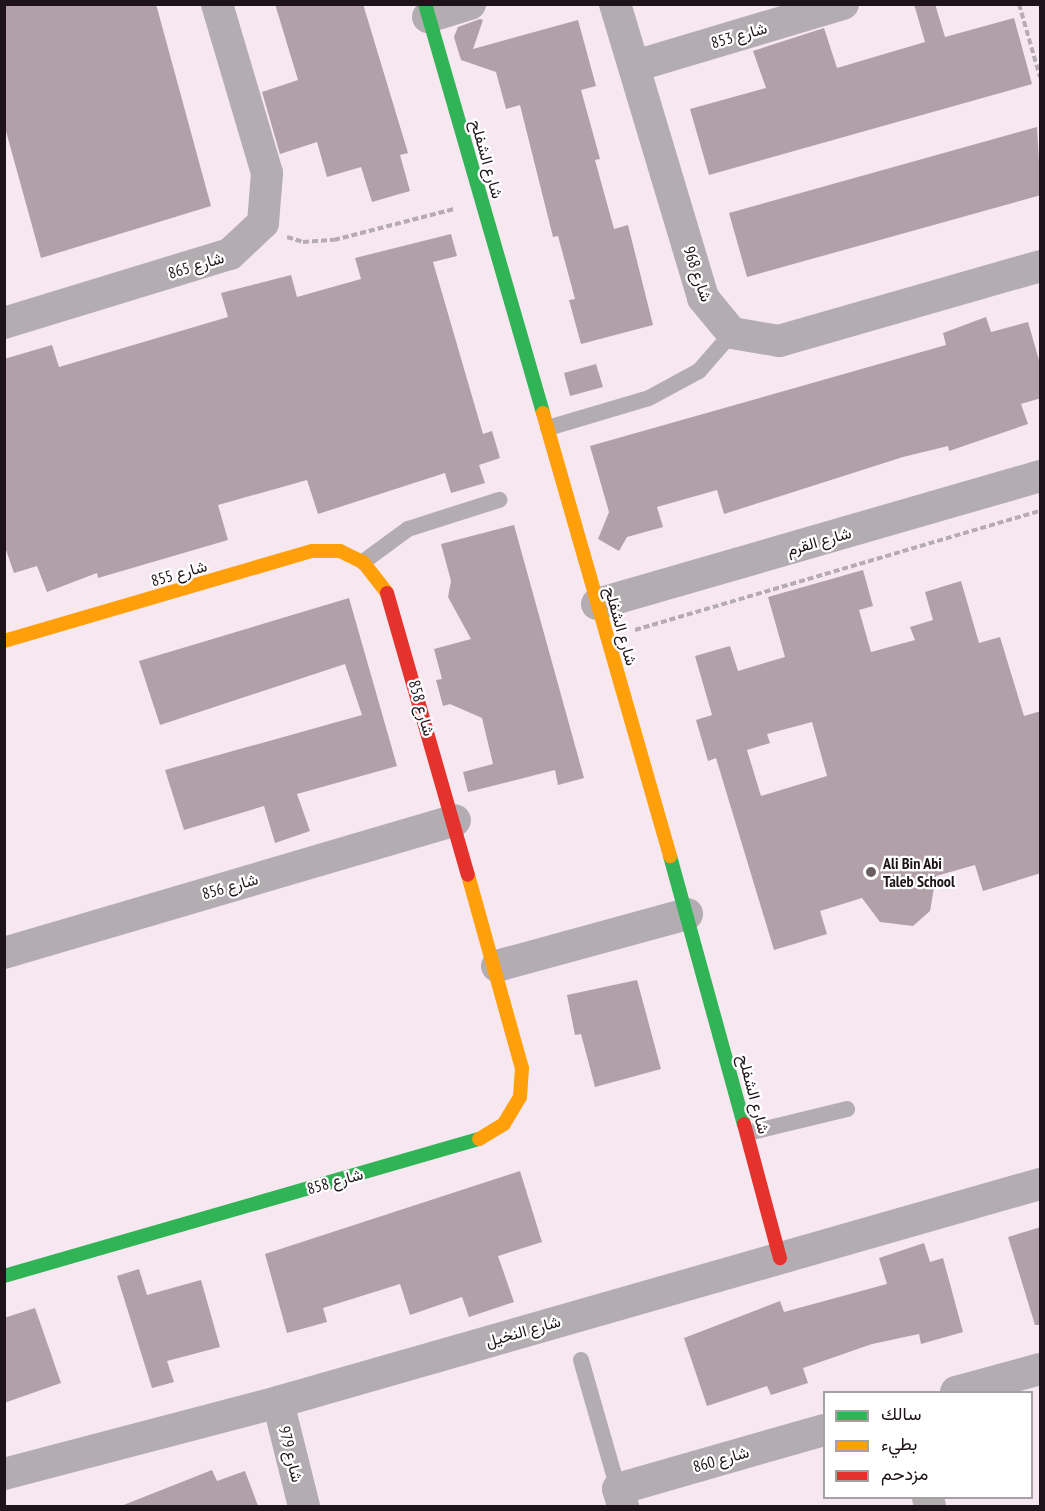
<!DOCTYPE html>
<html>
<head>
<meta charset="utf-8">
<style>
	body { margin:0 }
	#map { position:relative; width:1045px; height:1511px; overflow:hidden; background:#f7e7f0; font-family:"PT Sans Narrow",Vazirmatn,sans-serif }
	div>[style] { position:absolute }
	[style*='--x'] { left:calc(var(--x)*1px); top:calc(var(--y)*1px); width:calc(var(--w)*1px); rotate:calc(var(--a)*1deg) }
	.building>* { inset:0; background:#b1a0a7 }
	.path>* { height:4px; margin-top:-2px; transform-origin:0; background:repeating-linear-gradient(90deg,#b5acb2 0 6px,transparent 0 9px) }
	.lane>* { height:16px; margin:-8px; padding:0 8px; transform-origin:8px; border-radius:8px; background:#b3adb2 }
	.street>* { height:32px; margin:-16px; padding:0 16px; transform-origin:16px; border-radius:16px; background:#b3adb2 }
	.fast>* { height:14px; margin:-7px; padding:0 7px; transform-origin:7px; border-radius:7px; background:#30b455 }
	.slow>* { height:14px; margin:-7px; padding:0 7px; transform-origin:7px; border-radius:7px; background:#ff9f0a }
	.jam>* { height:14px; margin:-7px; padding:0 7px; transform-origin:7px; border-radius:7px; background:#e5322d }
	.dots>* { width:16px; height:16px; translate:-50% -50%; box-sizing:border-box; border:3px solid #fff; border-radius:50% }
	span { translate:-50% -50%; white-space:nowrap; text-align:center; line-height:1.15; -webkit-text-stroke:4.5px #fff; paint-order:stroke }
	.street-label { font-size:16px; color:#1f131a }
	.poi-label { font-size:16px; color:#1f131a; font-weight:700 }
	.left { translate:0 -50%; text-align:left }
	.frame { position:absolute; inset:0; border:6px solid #1f131a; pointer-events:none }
	.legend { position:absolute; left:823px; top:1391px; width:210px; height:108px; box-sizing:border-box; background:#fff; border:2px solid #a5a1a3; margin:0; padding:8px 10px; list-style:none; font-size:18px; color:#1f131a }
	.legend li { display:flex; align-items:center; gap:12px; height:30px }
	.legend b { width:30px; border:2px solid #a5a1a3 }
</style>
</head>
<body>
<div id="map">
	<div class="building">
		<div style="clip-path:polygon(4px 4px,156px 4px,211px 206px,41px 258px,4px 124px)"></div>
		<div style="clip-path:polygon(275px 4px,363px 4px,408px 153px,400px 155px,410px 191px,372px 202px,361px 167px,327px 177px,317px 142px,280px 154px,262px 92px,298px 80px)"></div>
		<div style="clip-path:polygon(914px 4px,935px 4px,945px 37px,1014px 18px,1032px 84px,709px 175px,690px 109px,766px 88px,753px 51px,824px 28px,837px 68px,925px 42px)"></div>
		<div style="clip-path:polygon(480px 19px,483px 20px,473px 49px,578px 20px,596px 86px,581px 90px,600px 159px,595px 160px,614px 229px,628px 225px,653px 325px,581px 344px,569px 300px,575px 299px,558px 236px,553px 237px,520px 105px,506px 109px,496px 72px,461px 60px,454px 37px,458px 27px)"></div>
		<div style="clip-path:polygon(1037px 127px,1041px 195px,747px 277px,729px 213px)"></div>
		<div style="clip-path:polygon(451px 234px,457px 256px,433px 262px,483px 434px,492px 431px,500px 458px,479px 465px,485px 483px,451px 493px,445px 473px,318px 514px,307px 480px,218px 505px,228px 540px,98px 578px,97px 573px,47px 592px,37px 566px,14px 573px,4px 544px,4px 359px,52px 345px,59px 367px,228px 317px,221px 293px,291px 275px,297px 297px,361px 279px,355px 258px)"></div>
		<div style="clip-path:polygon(986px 317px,991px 332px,1028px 322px,1041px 367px,1041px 398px,1021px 404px,1028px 424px,949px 451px,948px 446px,903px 457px,724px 514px,717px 490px,657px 507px,663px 527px,627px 537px,619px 551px,598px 539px,609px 512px,590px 446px,946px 345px,943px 333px)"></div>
		<div style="clip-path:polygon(596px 364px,603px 387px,570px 396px,564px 373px)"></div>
		<div style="clip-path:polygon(514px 525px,584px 778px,558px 785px,555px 770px,468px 792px,463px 772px,493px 764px,482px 718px,450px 704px,443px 706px,436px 680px,442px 679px,434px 649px,471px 639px,448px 597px,451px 581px,441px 544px)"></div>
		<div style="clip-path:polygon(evenodd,863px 570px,873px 606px,859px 610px,871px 652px,915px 640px,910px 627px,933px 620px,925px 592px,961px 581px,979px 643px,1000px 637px,1024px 716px,1041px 711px,1041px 873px,983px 891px,975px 865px,936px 876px,930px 911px,913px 926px,880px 922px,862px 898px,820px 911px,827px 934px,774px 950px,716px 758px,708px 761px,696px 720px,712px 715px,695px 656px,730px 646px,738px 671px,785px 657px,768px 597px,863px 570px,812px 722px,827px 776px,761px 796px,747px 750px,770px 743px,767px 734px,812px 722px)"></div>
		<div style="clip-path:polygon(349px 598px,397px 766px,297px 794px,310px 831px,275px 843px,264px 806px,184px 830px,165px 770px,362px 715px,345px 664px,160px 725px,139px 661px)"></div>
		<div style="clip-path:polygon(637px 980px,661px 1069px,595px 1087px,581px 1034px,575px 1035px,567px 995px)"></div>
		<div style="clip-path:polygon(520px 1171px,542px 1242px,498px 1256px,514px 1302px,469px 1317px,462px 1297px,410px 1315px,400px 1284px,323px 1308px,327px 1322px,287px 1333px,265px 1254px)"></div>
		<div style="clip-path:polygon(1041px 1227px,1041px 1325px,1035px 1325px,1008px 1237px)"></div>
		<div style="clip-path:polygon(924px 1243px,930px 1262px,943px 1258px,963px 1332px,921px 1344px,919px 1334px,872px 1344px,803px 1368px,808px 1383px,771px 1395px,767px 1386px,707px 1406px,684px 1338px,780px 1301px,784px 1312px,887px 1284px,879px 1258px)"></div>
		<div style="clip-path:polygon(139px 1269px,147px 1295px,201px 1280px,220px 1347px,167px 1361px,174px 1382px,152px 1388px,117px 1276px)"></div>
		<div style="clip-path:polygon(35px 1308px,61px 1383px,4px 1403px,4px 1318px)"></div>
		<div style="clip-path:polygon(212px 1470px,217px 1481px,245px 1471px,258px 1506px,121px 1506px)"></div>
	</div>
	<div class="path">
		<div style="--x:1019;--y:4;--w:76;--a:74"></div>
		<div style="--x:287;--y:237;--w:17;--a:17"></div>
		<div style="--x:303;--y:242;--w:31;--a:-4"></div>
		<div style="--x:334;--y:240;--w:124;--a:-14.5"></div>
		<div style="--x:635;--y:630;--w:422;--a:-16.4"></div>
	</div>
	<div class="lane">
		<div style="--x:548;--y:428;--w:105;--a:-16.5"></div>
		<div style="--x:649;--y:398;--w:57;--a:-28.4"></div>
		<div style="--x:699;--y:371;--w:50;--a:-49"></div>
		<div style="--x:363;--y:562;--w:56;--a:-36.3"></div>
		<div style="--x:408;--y:529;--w:96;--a:-17.7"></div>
		<div style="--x:748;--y:1133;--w:102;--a:-13.6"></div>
		<div style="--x:581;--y:1360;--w:134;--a:74"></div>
	</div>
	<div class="street">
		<div style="--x:615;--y:4;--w:307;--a:73.3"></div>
		<div style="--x:703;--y:298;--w:45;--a:50.4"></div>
		<div style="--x:732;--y:333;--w:48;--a:9.7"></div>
		<div style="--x:779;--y:341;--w:272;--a:-16"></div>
		<div style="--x:428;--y:17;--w:44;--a:-17.2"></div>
		<div style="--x:635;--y:66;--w:217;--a:-16.6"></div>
		<div style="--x:4;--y:323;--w:236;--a:-17"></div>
		<div style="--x:230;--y:254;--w:45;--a:-43.2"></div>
		<div style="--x:263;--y:223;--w:50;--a:-85.4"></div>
		<div style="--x:267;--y:173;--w:176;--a:-106.5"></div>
		<div style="--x:597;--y:604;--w:461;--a:-16.1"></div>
		<div style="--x:4;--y:953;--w:470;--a:-16.4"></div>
		<div style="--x:497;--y:966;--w:197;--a:-15.3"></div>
		<div style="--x:956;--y:1392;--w:87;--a:-15.3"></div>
		<div style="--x:278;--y:1402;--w:107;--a:76"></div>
		<div style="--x:4;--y:1474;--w:283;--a:-14.7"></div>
		<div style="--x:278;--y:1402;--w:793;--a:-15.97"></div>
		<div style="--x:928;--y:1498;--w:8;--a:76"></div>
		<div style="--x:623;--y:1506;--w:18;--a:-106"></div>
		<div style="--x:618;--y:1489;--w:214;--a:-16"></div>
	</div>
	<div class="fast">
		<div style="--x:425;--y:4;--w:426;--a:73.9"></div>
		<div style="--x:670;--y:856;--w:278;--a:74.6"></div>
		<div style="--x:4;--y:1276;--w:494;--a:-16.1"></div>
	</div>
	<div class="slow">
		<div style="--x:543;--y:413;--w:461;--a:74"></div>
		<div style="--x:4;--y:641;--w:321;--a:-16.3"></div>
		<div style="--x:312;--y:551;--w:28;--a:0"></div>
		<div style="--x:340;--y:551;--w:25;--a:26"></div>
		<div style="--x:363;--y:562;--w:39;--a:52"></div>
		<div style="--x:468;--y:875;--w:200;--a:74.4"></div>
		<div style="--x:522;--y:1068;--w:29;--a:94"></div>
		<div style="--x:520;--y:1097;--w:31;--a:121"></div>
		<div style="--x:504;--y:1124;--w:29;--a:149"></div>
	</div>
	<div class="jam">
		<div style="--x:387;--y:593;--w:293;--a:74"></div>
		<div style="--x:744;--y:1124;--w:139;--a:75"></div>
	</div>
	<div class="dots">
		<div style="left:871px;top:872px;background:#6b5d65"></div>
	</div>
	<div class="street-label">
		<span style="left:739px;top:35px;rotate:-16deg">شارع 853</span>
		<span style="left:487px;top:159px;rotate:74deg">شارع الشفلح</span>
		<span style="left:196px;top:265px;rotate:-17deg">شارع 865</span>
		<span style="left:698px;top:274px;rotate:71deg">شارع 968</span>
		<span style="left:819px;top:541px;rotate:-16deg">شارع القرم</span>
		<span style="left:179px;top:573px;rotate:-16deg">شارع 855</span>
		<span style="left:621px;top:626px;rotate:74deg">شارع الشفلح</span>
		<span style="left:422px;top:708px;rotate:74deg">شارع 858</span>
		<span style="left:230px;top:886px;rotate:-16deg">شارع 856</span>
		<span style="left:754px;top:1094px;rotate:75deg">شارع الشفلح</span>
		<span style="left:335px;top:1181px;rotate:-16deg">شارع 858</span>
		<span style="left:523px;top:1331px;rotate:-16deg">شارع النخيل</span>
		<span style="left:291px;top:1454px;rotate:76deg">شارع 979</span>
		<span style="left:721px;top:1459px;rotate:-16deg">شارع 860</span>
	</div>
	<div class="poi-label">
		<span class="left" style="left:883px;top:872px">Ali Bin Abi<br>Taleb School</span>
	</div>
	<div class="frame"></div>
	<ul class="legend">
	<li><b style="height:8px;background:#30b455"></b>سالك</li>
	<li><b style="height:8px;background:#ff9f0a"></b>بطيء</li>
	<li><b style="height:8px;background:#e5322d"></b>مزدحم</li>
	</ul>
</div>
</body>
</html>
